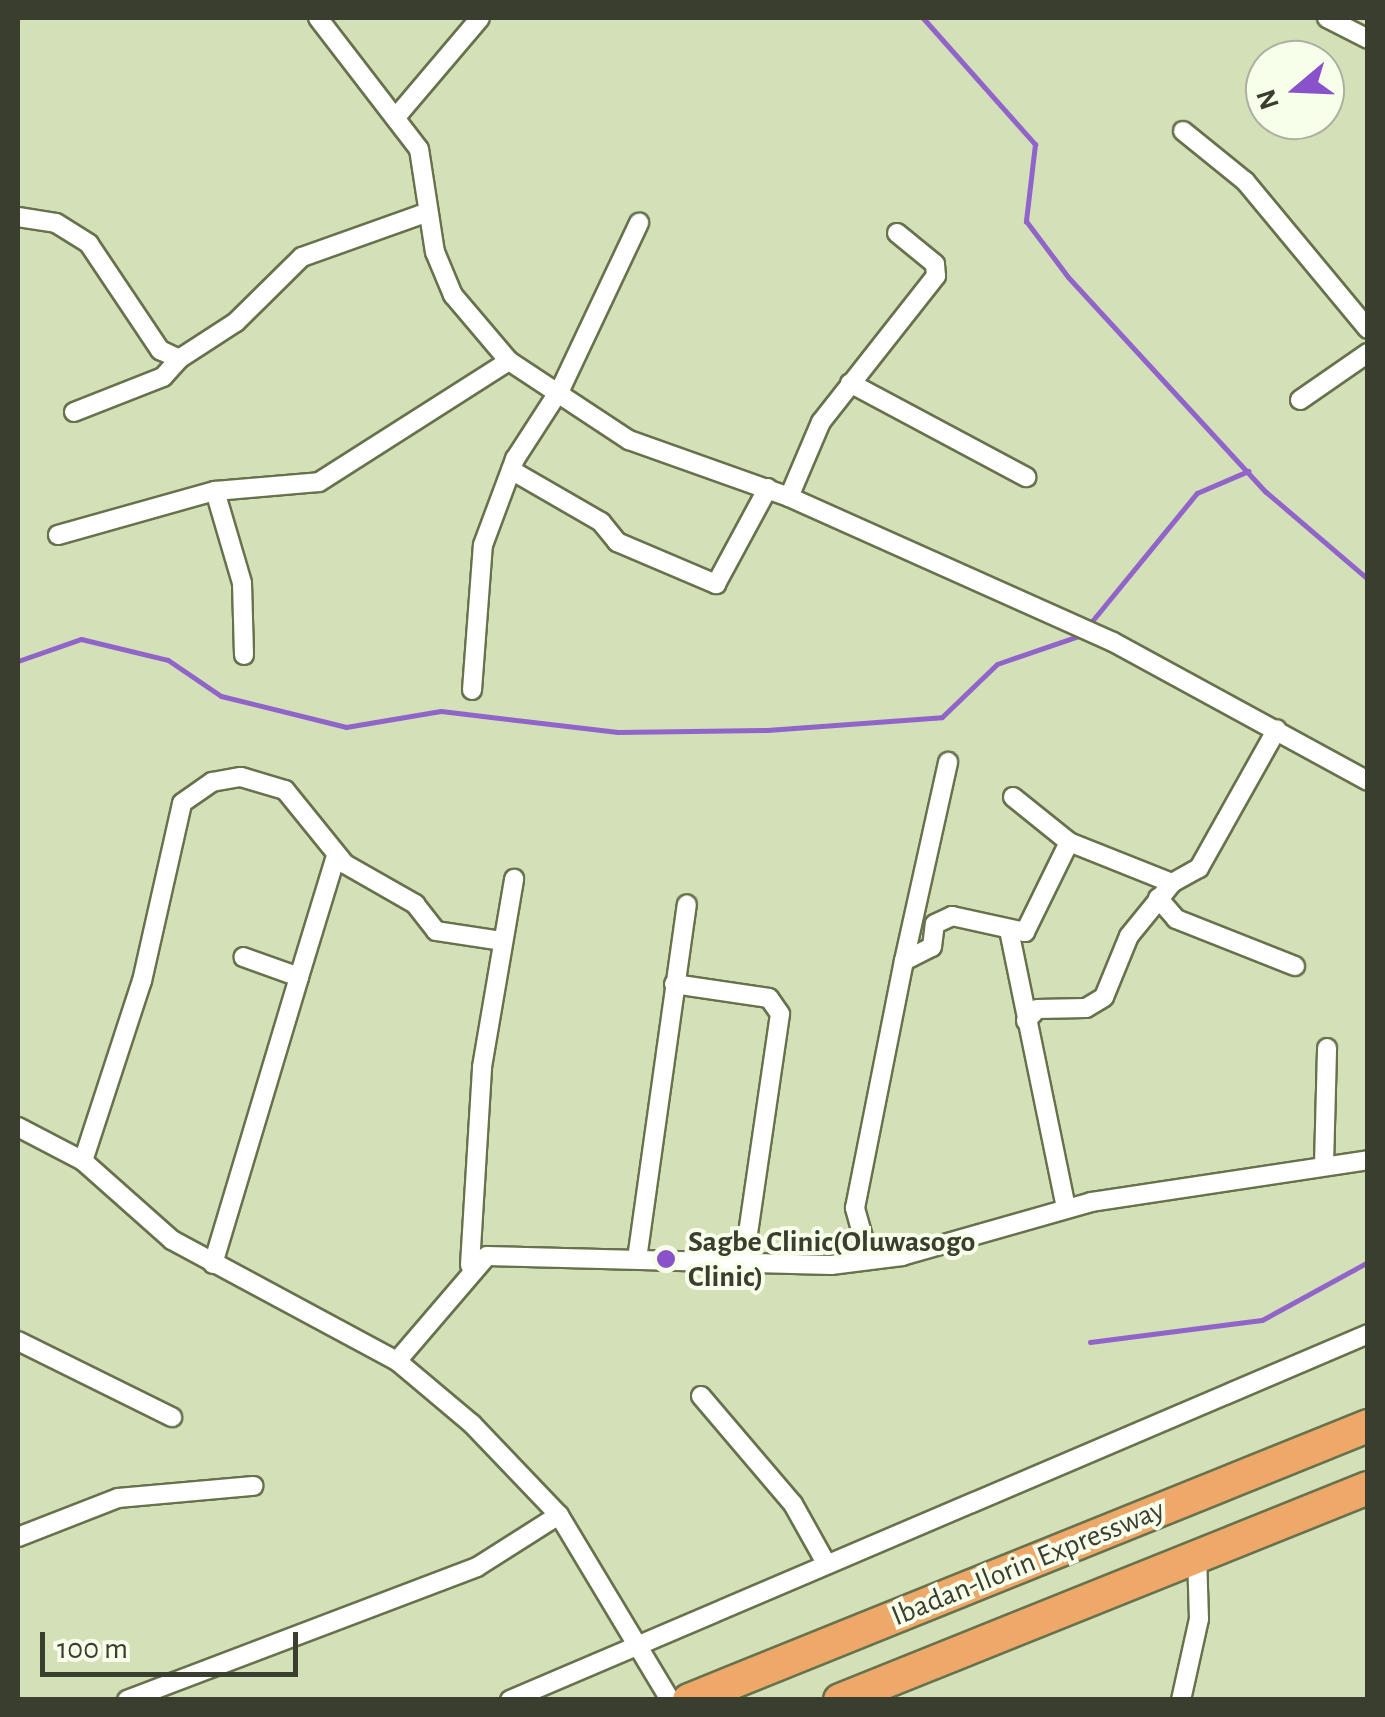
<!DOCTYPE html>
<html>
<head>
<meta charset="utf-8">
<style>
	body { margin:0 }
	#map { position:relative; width:1385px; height:1717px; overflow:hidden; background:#d3e0b8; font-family:"Alegreya Sans",sans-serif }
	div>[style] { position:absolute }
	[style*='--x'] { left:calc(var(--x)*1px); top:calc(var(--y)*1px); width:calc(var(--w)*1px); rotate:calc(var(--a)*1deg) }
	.stream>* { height:5px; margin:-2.5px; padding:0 2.5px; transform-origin:2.5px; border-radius:2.5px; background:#9064c9 }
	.roads { filter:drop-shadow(2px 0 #67724d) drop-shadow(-2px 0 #67724d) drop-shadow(0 2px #67724d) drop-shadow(0 -2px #67724d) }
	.street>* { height:18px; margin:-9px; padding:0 9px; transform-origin:9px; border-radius:9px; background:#fff }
	.highway>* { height:32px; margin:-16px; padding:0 16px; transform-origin:16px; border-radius:16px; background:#eda86a }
	.dots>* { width:28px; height:28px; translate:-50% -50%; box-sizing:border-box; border:5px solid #f7feea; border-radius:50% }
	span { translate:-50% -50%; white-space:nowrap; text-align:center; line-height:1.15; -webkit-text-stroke:8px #f7feea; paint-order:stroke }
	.poi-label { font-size:30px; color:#393e2e; font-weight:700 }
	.left { translate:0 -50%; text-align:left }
	.street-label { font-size:30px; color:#393e2e }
	.frame { position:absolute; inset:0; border:20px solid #393e2e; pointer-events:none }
	.north { position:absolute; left:1245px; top:40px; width:100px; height:100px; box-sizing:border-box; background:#f7feea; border:2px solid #abb19f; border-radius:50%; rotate:251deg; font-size:28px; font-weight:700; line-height:40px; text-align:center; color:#393e2e }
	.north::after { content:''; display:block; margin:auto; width:35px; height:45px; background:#8952ca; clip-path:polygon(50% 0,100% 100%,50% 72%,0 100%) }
	.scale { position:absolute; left:40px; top:1632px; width:258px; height:45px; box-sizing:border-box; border:5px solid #393e2e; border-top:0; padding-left:12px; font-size:30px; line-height:35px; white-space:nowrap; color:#393e2e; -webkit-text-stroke:8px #f7feea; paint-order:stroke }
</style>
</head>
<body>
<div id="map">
	<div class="stream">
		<div style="--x:923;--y:18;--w:169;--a:48.4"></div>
		<div style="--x:1035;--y:144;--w:78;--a:96.7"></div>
		<div style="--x:1026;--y:221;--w:70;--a:53.1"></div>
		<div style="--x:1068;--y:277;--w:292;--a:47.4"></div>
		<div style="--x:1266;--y:492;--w:134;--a:40.5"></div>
		<div style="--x:1088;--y:626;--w:172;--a:-50.7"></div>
		<div style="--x:1197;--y:493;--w:56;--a:-23.3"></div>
		<div style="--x:18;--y:661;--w:67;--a:-19.2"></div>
		<div style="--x:81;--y:639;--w:89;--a:13.6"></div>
		<div style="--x:168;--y:660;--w:64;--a:34.2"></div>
		<div style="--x:221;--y:696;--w:129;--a:13.9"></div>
		<div style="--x:346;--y:727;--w:96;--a:-9.6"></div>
		<div style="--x:441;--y:711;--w:178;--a:6.8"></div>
		<div style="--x:618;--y:732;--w:149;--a:-0.8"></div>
		<div style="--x:767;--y:730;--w:175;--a:-4.2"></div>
		<div style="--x:942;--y:717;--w:76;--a:-43.9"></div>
		<div style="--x:997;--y:664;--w:89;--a:-19"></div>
		<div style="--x:1090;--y:1342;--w:173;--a:-7.3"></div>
		<div style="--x:1262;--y:1320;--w:121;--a:-28.7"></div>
	</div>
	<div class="roads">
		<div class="street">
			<div style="--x:318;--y:18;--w:165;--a:52.4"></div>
			<div style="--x:419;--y:149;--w:104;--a:81.2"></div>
			<div style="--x:435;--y:252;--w:47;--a:67.3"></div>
			<div style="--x:453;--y:295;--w:87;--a:49.7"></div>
			<div style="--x:509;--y:361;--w:144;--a:33.4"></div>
			<div style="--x:629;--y:440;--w:170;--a:19.6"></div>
			<div style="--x:789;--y:497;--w:355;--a:24.1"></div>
			<div style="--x:1113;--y:642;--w:290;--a:28.6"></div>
			<div style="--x:1327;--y:18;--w:46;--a:27.1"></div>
			<div style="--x:397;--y:116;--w:128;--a:-49.7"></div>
			<div style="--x:1183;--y:131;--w:80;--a:38.9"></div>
			<div style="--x:1245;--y:181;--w:192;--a:50.3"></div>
			<div style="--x:18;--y:217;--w:38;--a:9"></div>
			<div style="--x:56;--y:223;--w:39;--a:32"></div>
			<div style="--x:89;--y:244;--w:128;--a:56.2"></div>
			<div style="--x:160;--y:350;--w:21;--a:25"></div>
			<div style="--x:179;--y:359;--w:68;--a:-33"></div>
			<div style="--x:236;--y:322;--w:93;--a:-44.6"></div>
			<div style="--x:302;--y:257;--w:128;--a:-19.6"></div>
			<div style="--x:850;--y:383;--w:200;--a:28.1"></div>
			<div style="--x:1300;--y:400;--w:83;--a:-34.7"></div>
			<div style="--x:74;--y:412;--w:96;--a:-21.5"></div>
			<div style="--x:163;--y:377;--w:24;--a:-48"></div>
			<div style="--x:511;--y:470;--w:104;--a:30"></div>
			<div style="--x:601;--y:522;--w:26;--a:51"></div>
			<div style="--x:617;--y:542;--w:108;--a:23"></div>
			<div style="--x:716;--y:584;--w:109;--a:-61.6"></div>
			<div style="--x:215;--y:491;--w:96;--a:73.6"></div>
			<div style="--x:242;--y:583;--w:72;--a:88.4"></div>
			<div style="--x:789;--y:497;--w:82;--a:-66.9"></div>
			<div style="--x:821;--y:422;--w:186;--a:-51.8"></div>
			<div style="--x:936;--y:276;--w:12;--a:-95"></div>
			<div style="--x:935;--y:264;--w:49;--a:-140.8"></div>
			<div style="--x:58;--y:535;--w:163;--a:-15.7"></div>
			<div style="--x:215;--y:491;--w:104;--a:-4.9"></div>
			<div style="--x:319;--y:482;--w:225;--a:-32.5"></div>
			<div style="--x:472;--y:690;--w:145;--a:-85.7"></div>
			<div style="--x:483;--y:545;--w:92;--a:-69.6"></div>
			<div style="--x:515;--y:459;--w:85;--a:-57.1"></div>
			<div style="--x:561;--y:388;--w:183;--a:-64.7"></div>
			<div style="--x:1013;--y:797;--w:72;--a:38.8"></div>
			<div style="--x:1069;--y:842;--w:111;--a:21.7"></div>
			<div style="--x:1158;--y:898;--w:28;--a:49"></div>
			<div style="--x:1176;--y:919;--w:128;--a:21.6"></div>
			<div style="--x:1010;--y:935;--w:279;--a:78.4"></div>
			<div style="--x:904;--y:961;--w:204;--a:-77.5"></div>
			<div style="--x:299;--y:977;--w:127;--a:-73"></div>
			<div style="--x:674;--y:984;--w:96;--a:8.4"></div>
			<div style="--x:769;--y:998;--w:19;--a:55"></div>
			<div style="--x:780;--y:1014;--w:258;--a:98.3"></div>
			<div style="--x:1026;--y:1021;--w:16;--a:-47"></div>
			<div style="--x:1037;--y:1009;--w:49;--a:-1.2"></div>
			<div style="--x:1086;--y:1008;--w:21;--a:-31"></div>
			<div style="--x:1104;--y:997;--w:66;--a:-67.7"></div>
			<div style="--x:1129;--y:936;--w:68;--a:-50.9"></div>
			<div style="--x:1172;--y:883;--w:31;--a:-29"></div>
			<div style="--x:1199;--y:868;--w:159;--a:-60.7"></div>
			<div style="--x:18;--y:1127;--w:73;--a:27.6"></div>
			<div style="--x:83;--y:1161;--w:119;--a:41.6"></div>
			<div style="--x:172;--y:1240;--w:255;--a:28.3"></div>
			<div style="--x:397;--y:1361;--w:98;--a:40"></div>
			<div style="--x:472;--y:1424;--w:126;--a:46.3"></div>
			<div style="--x:559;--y:1515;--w:216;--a:59"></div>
			<div style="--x:83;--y:1161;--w:189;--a:-71.9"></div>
			<div style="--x:142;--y:981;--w:182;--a:-77.3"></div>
			<div style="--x:182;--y:803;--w:37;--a:-35"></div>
			<div style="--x:212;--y:782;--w:29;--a:-10"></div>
			<div style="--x:241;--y:777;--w:46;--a:16.5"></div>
			<div style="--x:285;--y:790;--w:95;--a:51"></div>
			<div style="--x:345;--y:864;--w:81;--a:29.7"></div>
			<div style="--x:415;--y:904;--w:34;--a:52"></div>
			<div style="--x:436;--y:931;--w:67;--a:8.6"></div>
			<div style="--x:1324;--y:1165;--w:117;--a:-88.5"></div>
			<div style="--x:868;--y:1255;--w:49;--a:-105.5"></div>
			<div style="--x:855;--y:1208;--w:252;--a:-78.8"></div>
			<div style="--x:904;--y:961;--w:31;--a:-27"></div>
			<div style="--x:932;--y:947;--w:23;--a:-83"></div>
			<div style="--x:935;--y:924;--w:19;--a:-25"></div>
			<div style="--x:952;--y:916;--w:75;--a:12.4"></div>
			<div style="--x:1025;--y:932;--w:100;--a:-63.9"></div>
			<div style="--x:637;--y:1259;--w:358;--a:-82"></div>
			<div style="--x:213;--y:1264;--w:300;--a:-73.3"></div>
			<div style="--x:299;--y:977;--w:59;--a:-160.3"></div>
			<div style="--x:470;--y:1265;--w:198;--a:-86.5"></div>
			<div style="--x:482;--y:1067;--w:191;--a:-80.3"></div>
			<div style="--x:18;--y:1341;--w:172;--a:26.3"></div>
			<div style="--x:397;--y:1361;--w:138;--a:-49.4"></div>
			<div style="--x:487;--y:1256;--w:344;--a:1.5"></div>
			<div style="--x:831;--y:1265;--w:72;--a:-7.2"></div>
			<div style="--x:902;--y:1256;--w:197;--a:-15.9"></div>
			<div style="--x:1091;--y:1202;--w:280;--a:-8.6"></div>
			<div style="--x:701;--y:1396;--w:142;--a:49.6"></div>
			<div style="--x:793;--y:1504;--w:68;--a:60.8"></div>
			<div style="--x:18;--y:1537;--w:107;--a:-21.3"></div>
			<div style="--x:118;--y:1498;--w:136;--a:-5.1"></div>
			<div style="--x:127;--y:1700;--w:374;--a:-20.8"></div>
			<div style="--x:477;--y:1567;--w:97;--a:-32.4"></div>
			<div style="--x:510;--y:1700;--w:933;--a:-23.1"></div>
			<div style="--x:1181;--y:1700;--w:83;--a:-77.5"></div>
			<div style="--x:1199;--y:1619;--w:63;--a:-91.8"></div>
		</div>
		<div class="highway">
			<div style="--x:689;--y:1700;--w:732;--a:-21.98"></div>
			<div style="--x:840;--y:1700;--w:569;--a:-21.88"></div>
		</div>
	</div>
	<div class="dots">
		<div style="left:666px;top:1259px;background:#8952ca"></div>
	</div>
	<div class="poi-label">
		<span class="left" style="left:688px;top:1259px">Sagbe Clinic(Oluwasogo<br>Clinic)</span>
	</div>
	<div class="street-label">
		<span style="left:1028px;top:1563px;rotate:-22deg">Ibadan-Ilorin Expressway</span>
	</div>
	<div class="frame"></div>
	<div class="north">N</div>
	<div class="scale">100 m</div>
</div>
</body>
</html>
